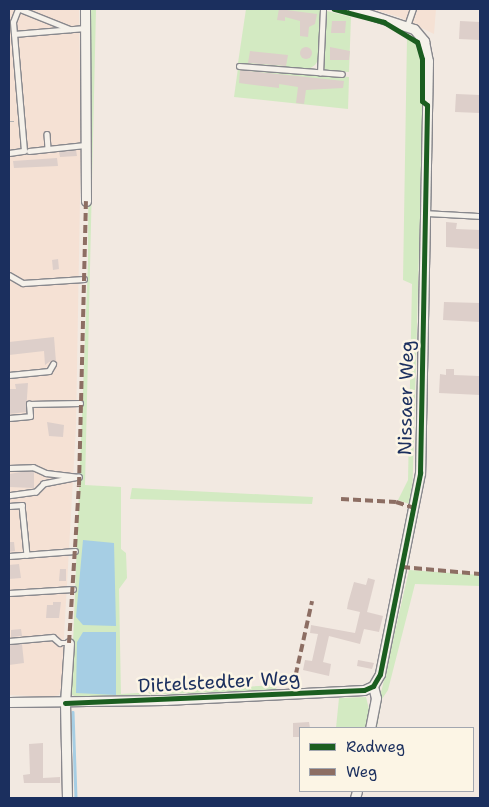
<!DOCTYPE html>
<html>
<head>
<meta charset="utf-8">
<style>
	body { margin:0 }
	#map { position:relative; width:489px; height:807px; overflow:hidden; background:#f2e9e1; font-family:"Shantell Sans",sans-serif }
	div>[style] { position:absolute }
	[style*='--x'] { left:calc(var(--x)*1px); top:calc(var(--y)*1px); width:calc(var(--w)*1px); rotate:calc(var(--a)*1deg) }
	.built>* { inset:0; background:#f5e1d4 }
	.green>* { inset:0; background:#d3eac2 }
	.water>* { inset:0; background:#a6cee4 }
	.stream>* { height:2.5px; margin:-1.25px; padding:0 1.25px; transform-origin:1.25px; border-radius:1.25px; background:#a6cee4 }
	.building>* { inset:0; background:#ddcfca }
	.round { border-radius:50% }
	.path>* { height:1px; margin-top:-0.5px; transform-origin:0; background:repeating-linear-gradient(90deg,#b1b2b3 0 5px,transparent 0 9px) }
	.roads { filter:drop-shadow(1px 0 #88888d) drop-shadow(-1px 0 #88888d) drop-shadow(0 1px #88888d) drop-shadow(0 -1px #88888d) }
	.service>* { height:4.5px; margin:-2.25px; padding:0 2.25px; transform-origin:2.25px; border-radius:2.25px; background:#f5f1ea }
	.minor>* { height:9px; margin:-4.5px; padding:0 4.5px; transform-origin:4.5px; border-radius:4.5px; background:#f5f1ea }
	.quiet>* { height:4px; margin-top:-2px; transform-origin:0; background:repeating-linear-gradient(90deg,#8d6e63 0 8px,transparent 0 12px) }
	.cycleway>* { height:5px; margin:-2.5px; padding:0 2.5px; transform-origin:2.5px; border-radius:2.5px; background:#1b5e20 }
	span { translate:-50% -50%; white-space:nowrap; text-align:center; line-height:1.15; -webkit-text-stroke:5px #fcf5e5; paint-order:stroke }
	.street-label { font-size:19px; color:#1b2f5e }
	.frame { position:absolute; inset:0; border:10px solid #1b2f5e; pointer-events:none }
	.legend { position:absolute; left:299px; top:727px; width:175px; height:65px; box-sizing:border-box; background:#fcf5e5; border:1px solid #a2a6af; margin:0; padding:6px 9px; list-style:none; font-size:15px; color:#1b2f5e }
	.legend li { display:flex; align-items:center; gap:10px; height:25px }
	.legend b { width:25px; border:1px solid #a2a6af }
</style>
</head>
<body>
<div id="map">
	<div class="built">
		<div style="clip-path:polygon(9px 9px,79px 9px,81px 142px,76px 426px,61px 689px,59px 695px,52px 697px,9px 695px)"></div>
		<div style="clip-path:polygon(371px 9px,436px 9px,434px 34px,399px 17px)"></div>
	</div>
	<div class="green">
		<div style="clip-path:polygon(89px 9px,96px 9px,85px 485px,121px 487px,121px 549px,126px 553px,127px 578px,119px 589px,121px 694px,277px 685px,276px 690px,76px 697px,71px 694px,88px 262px)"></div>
		<div style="clip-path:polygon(246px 9px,320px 9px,319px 59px,315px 65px,309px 69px,238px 63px)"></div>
		<div style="clip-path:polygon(327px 11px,351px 17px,349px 72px,325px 71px,323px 68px)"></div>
		<div style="clip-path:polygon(407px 37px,415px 44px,420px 60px,423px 108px,412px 505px,398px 500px,408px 480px,412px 284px,403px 280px)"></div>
		<div style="clip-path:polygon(238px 68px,349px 77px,348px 109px,234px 97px)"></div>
		<div style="clip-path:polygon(132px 488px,313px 497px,312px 504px,130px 499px)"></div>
		<div style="clip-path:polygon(409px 570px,480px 575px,480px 586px,415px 584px,388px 690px,382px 699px,377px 728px,373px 728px)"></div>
		<div style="clip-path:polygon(366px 697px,369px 709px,366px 728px,336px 728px,339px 698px)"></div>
	</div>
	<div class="water">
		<div style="clip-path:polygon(83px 540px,114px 543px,116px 626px,83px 625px,76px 617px)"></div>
		<div style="clip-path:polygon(83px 632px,116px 632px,116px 695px,76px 693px,77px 642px)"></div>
	</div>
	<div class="stream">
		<div style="--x:73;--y:712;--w:86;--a:88"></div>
	</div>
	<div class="building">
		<div style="clip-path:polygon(279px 9px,317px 14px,315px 24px,309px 27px,308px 37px,300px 36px,300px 21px,285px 17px,285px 21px,277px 20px)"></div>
		<div style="clip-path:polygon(332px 21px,346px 21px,345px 33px,331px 33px)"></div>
		<div style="clip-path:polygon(460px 21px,480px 22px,480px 40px,459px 39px)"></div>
		<div class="round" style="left:300px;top:47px;width:12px;height:12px"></div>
		<div style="clip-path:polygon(330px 47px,350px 51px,349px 60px,330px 60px)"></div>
		<div style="clip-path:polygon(250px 51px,288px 55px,286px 66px,248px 63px)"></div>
		<div style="clip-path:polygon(240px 70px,344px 81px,343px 88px,306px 90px,304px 104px,296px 103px,298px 87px,279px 84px,279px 88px,239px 83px)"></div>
		<div style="clip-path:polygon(456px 94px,480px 95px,480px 113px,455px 112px)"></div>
		<div style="clip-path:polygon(76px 150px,77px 156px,60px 157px,59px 152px)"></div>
		<div style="clip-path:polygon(57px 158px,58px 166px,14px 168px,13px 161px)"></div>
		<div style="clip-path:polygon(446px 222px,457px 223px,456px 229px,480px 230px,480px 249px,446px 247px)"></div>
		<div style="clip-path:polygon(58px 259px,59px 269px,53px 270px,52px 260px)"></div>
		<div style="clip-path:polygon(444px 302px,480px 303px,480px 322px,443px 320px)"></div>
		<div style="clip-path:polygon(54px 337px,56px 362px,52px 360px,45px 365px,44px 351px,9px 355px,9px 342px)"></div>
		<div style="clip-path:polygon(446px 369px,454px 369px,454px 375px,480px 376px,480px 395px,439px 393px,440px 374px,446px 375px)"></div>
		<div style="clip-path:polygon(28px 383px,26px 412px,9px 414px,9px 389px,16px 389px,15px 384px)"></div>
		<div style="clip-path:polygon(47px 422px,64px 425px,63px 437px,49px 436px)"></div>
		<div style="clip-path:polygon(21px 472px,34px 472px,34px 488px,9px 487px,9px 474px)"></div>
		<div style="clip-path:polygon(9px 542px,14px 542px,15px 551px,9px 552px)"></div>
		<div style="clip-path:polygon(19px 564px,21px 578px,9px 579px,9px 565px)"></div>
		<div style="clip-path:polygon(60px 569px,66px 569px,66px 581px,59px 581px)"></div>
		<div style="clip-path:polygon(368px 578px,375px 580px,367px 612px,383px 616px,379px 632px,364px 629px,360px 644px,329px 636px,323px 662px,331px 664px,329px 676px,303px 670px,305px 660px,312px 661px,318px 634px,310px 633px,311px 625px,355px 633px,360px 612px,347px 609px,348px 603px,354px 582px,366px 585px)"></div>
		<div style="clip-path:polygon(53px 602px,61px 602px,59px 618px,46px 618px,47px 605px,53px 605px)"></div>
		<div style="clip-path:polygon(21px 629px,22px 636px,11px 637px,11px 630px)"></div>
		<div style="clip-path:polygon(22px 644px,24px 663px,9px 665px,9px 645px)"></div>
		<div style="clip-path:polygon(358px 660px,374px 663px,372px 669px,357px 666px)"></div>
		<div style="clip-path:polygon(309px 722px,310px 728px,300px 728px,300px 737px,293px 737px,293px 723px)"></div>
		<div style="clip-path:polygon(43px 743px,43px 778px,60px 777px,60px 783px,24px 783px,23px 775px,30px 774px,29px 744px)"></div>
	</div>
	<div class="path">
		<div style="--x:9;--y:121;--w:7;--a:0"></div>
	</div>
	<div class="roads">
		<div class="service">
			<div style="--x:20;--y:9;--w:54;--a:21.8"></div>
			<div style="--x:407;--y:26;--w:18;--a:-71"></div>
			<div style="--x:14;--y:34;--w:71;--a:-4.8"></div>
			<div style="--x:239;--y:66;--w:103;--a:4.4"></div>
			<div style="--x:320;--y:73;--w:64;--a:-87.3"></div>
			<div style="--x:47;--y:134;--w:15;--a:86"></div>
			<div style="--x:29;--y:151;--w:56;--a:-6.1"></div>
			<div style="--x:9;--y:153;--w:15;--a:-8"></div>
			<div style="--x:24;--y:151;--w:129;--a:-94.9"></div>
			<div style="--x:13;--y:22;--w:14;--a:-69"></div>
			<div style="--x:425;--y:213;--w:55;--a:3.1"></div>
			<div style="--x:9;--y:275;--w:16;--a:30"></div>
			<div style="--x:23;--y:283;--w:61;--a:-3.8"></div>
			<div style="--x:9;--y:375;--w:40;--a:-5.7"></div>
			<div style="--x:49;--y:371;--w:8;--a:-60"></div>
			<div style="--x:9;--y:418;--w:21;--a:-5"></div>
			<div style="--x:30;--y:416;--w:12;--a:-95"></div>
			<div style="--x:29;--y:404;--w:51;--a:-1.1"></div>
			<div style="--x:9;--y:468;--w:24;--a:-2"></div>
			<div style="--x:33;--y:467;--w:14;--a:25"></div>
			<div style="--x:46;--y:473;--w:33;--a:7"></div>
			<div style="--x:79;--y:477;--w:36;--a:169"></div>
			<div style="--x:44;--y:484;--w:11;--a:135"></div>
			<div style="--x:36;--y:492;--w:27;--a:172"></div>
			<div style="--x:9;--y:506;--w:13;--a:-4"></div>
			<div style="--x:22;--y:505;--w:50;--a:84.3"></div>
			<div style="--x:9;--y:556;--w:66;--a:-4.3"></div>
			<div style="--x:9;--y:593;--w:64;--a:-3.6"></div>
			<div style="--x:9;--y:641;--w:44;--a:-5.2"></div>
			<div style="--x:53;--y:637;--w:9;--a:41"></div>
			<div style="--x:60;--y:643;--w:9;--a:0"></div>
		</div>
		<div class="minor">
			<div style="--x:85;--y:9;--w:192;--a:89.7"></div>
			<div style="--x:353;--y:9;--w:64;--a:18.2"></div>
			<div style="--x:414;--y:29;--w:16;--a:50"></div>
			<div style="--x:424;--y:41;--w:20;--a:79"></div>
			<div style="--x:428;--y:61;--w:412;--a:91.1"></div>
			<div style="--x:420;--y:473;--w:205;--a:101.3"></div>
			<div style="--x:380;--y:674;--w:14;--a:120"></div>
			<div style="--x:373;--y:686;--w:12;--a:76"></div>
			<div style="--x:376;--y:698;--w:31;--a:101"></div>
			<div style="--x:9;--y:702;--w:156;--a:-0.7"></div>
			<div style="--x:165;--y:700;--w:199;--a:-2.9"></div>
			<div style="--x:364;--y:690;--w:10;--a:-24"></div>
			<div style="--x:67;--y:798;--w:95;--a:-91.2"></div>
			<div style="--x:65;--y:703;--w:60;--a:-86.2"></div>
			<div style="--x:355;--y:798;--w:7;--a:-74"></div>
		</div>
	</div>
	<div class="quiet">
		<div style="--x:341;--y:499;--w:55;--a:3.1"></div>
		<div style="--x:396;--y:502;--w:19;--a:18"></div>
		<div style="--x:402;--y:567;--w:78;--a:5.1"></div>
		<div style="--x:69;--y:643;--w:158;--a:-86.4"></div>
		<div style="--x:79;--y:485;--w:284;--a:-88.6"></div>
		<div style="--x:293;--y:687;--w:88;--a:-77.5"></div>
	</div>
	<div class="cycleway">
		<div style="--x:65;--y:703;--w:299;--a:-2.5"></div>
		<div style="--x:364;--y:690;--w:10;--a:-24"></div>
		<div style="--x:373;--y:686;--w:14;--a:-60"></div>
		<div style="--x:380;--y:674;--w:205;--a:-78.7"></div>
		<div style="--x:420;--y:473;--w:368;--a:-88.9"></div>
		<div style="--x:427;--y:105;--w:6;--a:-141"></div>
		<div style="--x:422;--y:101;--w:42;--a:-90"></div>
		<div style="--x:422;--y:59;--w:18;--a:-106"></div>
		<div style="--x:417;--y:42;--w:39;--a:-149"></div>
		<div style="--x:384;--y:22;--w:52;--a:-165.4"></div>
	</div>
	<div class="street-label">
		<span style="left:406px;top:398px;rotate:-89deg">Nissaer Weg</span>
		<span style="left:219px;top:682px;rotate:-3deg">Dittelstedter Weg</span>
	</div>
	<div class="frame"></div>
	<ul class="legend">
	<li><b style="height:6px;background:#1b5e20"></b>Radweg</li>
	<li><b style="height:6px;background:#8d6e63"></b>Weg</li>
	</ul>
</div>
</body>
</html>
